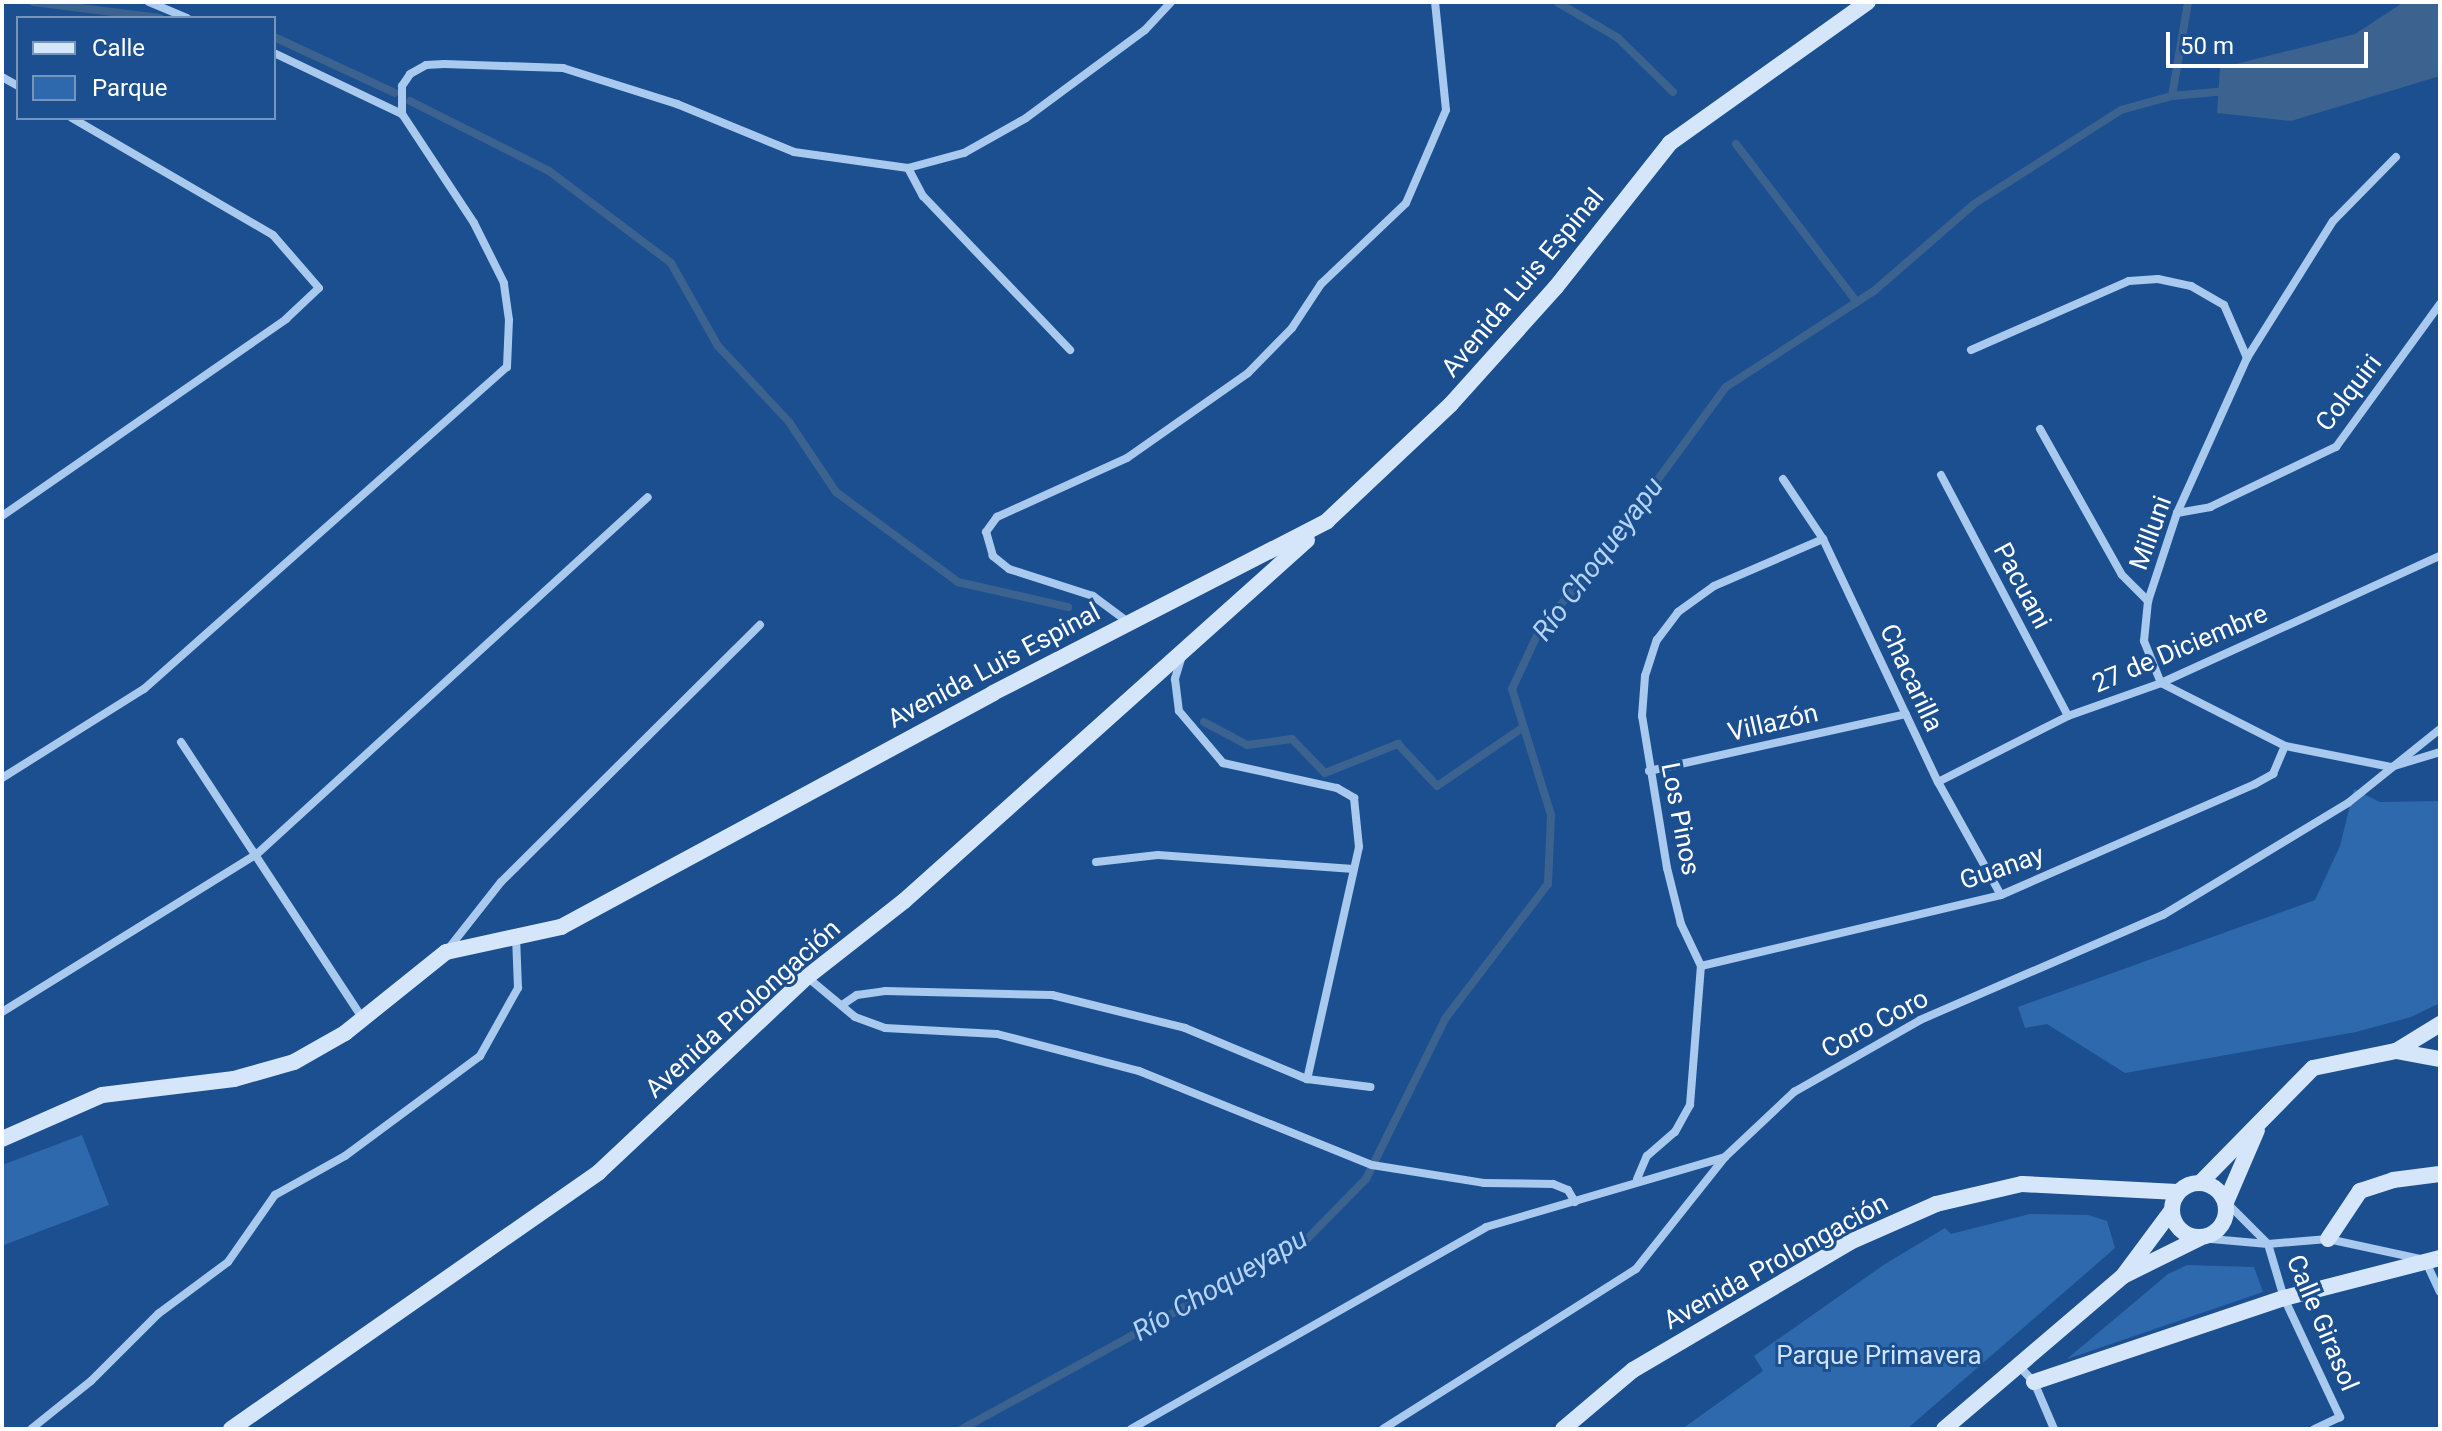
<!DOCTYPE html>
<html>
<head>
<meta charset="utf-8">
<style>
	body { margin:0 }
	#map { position:relative; width:2442px; height:1431px; overflow:hidden; background:#1b4f8f; font-family:Roboto,sans-serif }
	div>[style] { position:absolute }
	[style*='--x'] { left:calc(var(--x)*1px); top:calc(var(--y)*1px); width:calc(var(--w)*1px); rotate:calc(var(--a)*1deg) }
	.green>* { inset:0; background:#2e69ad }
	.water>* { inset:0; background:#3c6290 }
	.stream>* { height:8px; margin:-4px; padding:0 4px; transform-origin:4px; border-radius:4px; background:#3c6290 }
	.street>* { height:8px; margin:-4px; padding:0 4px; transform-origin:4px; border-radius:4px; background:#a9c9ee }
	.secondary>* { height:16px; margin:-8px; padding:0 8px; transform-origin:8px; border-radius:8px; background:#d6e6fa }
	.secondary>.ring { margin:-8px; padding:0; box-sizing:content-box; background:none; border:16px solid #d6e6fa; border-radius:50% }
	span { translate:-50% -50%; white-space:nowrap; text-align:center; line-height:1.15; -webkit-text-stroke:6px #1b4f8f; paint-order:stroke }
	.street-label { font-size:26px; color:#fff }
	.park-label { font-size:26px; color:#cfe3fa }
	.water-label { font-size:28px; color:#b5d3f5; font-style:italic }
	.frame { position:absolute; inset:0; border:4px solid #fff; pointer-events:none }
	.legend { position:absolute; left:16px; top:16px; width:260px; height:104px; box-sizing:border-box; background:#1b4f8f; border:2px solid #7695bc; margin:0; padding:10px 14px; list-style:none; font-size:24px; color:#fff }
	.legend li { display:flex; align-items:center; gap:16px; height:40px }
	.legend b { width:40px; border:2px solid #7695bc }
	.scale { position:absolute; left:2166px; top:32px; width:202px; height:36px; box-sizing:border-box; border:4px solid #fff; border-top:0; padding-left:10px; font-size:24px; line-height:28px; white-space:nowrap; color:#fff; -webkit-text-stroke:6px #1b4f8f; paint-order:stroke }
</style>
</head>
<body>
<div id="map">
	<div class="green">
		<div style="clip-path:polygon(2354px 789px,2380px 802px,2440px 801px,2440px 1003px,2411px 1017px,2356px 1032px,2125px 1073px,2047px 1024px,2025px 1028px,2018px 1007px,2315px 900px,2340px 846px)"></div>
		<div style="clip-path:polygon(82px 1135px,109px 1205px,4px 1245px,2px 1165px)"></div>
		<div style="clip-path:polygon(2030px 1214px,2088px 1215px,2107px 1221px,2115px 1248px,1907px 1429px,1682px 1429px,1763px 1371px,1754px 1356px,1885px 1264px,1945px 1228px,1951px 1234px)"></div>
		<div style="clip-path:polygon(2187px 1265px,2254px 1267px,2263px 1292px,2067px 1359px,2168px 1274px)"></div>
	</div>
	<div class="water">
		<div style="clip-path:polygon(2404px 2px,2440px 2px,2440px 76px,2291px 121px,2217px 113px,2220px 68px,2355px 34px)"></div>
	</div>
	<div class="stream">
		<div style="--x:33;--y:2;--w:128;--a:7.2"></div>
		<div style="--x:1557;--y:2;--w:71;--a:30.5"></div>
		<div style="--x:1618;--y:38;--w:77;--a:44.5"></div>
		<div style="--x:274;--y:37;--w:133;--a:24.8"></div>
		<div style="--x:2172;--y:96;--w:95;--a:-80.3"></div>
		<div style="--x:410;--y:101;--w:156;--a:26.7"></div>
		<div style="--x:549;--y:171;--w:153;--a:37"></div>
		<div style="--x:671;--y:263;--w:95;--a:60.5"></div>
		<div style="--x:718;--y:346;--w:104;--a:46.9"></div>
		<div style="--x:789;--y:422;--w:84;--a:56.1"></div>
		<div style="--x:836;--y:492;--w:152;--a:36.4"></div>
		<div style="--x:958;--y:582;--w:113;--a:12.8"></div>
		<div style="--x:1736;--y:144;--w:199;--a:52.6"></div>
		<div style="--x:1204;--y:722;--w:49;--a:28.1"></div>
		<div style="--x:1247;--y:745;--w:45;--a:-7.6"></div>
		<div style="--x:1292;--y:739;--w:47;--a:45.9"></div>
		<div style="--x:1325;--y:773;--w:79;--a:-21.7"></div>
		<div style="--x:1398;--y:744;--w:57;--a:47.1"></div>
		<div style="--x:1437;--y:786;--w:103;--a:-34.3"></div>
		<div style="--x:962;--y:1429;--w:393;--a:-28.8"></div>
		<div style="--x:1306;--y:1240;--w:86;--a:-45.5"></div>
		<div style="--x:1366;--y:1179;--w:178;--a:-63.7"></div>
		<div style="--x:1445;--y:1019;--w:170;--a:-52.7"></div>
		<div style="--x:1548;--y:884;--w:69;--a:-87.5"></div>
		<div style="--x:1551;--y:815;--w:132;--a:-107.2"></div>
		<div style="--x:1512;--y:689;--w:66;--a:-65"></div>
		<div style="--x:1540;--y:629;--w:94;--a:-49.7"></div>
		<div style="--x:1601;--y:557;--w:211;--a:-53.7"></div>
		<div style="--x:1726;--y:387;--w:176;--a:-33"></div>
		<div style="--x:1874;--y:291;--w:133;--a:-41"></div>
		<div style="--x:1974;--y:204;--w:174;--a:-32.6"></div>
		<div style="--x:2121;--y:110;--w:53;--a:-15.4"></div>
		<div style="--x:2172;--y:96;--w:55;--a:-5.2"></div>
	</div>
	<div class="street">
		<div style="--x:149;--y:2;--w:41;--a:22.8"></div>
		<div style="--x:274;--y:53;--w:142;--a:25.5"></div>
		<div style="--x:2;--y:77;--w:18;--a:29"></div>
		<div style="--x:2396;--y:157;--w:90;--a:134.5"></div>
		<div style="--x:2333;--y:221;--w:162;--a:122.1"></div>
		<div style="--x:2247;--y:358;--w:170;--a:114.3"></div>
		<div style="--x:2177;--y:513;--w:93;--a:108.2"></div>
		<div style="--x:2148;--y:601;--w:40;--a:95.7"></div>
		<div style="--x:2144;--y:641;--w:45;--a:68"></div>
		<div style="--x:2161;--y:683;--w:139;--a:26.9"></div>
		<div style="--x:2285;--y:746;--w:108;--a:11.2"></div>
		<div style="--x:2391;--y:767;--w:51;--a:-17"></div>
		<div style="--x:908;--y:168;--w:32;--a:62"></div>
		<div style="--x:923;--y:196;--w:213;--a:46.3"></div>
		<div style="--x:1971;--y:350;--w:172;--a:-23.6"></div>
		<div style="--x:2129;--y:281;--w:29;--a:-4"></div>
		<div style="--x:2158;--y:279;--w:34;--a:12"></div>
		<div style="--x:2191;--y:286;--w:38;--a:30"></div>
		<div style="--x:2224;--y:305;--w:58;--a:66.5"></div>
		<div style="--x:2040;--y:429;--w:167;--a:60.7"></div>
		<div style="--x:2122;--y:575;--w:37;--a:45"></div>
		<div style="--x:1941;--y:475;--w:272;--a:62.2"></div>
		<div style="--x:1783;--y:479;--w:72;--a:56.3"></div>
		<div style="--x:1823;--y:539;--w:269;--a:64.7"></div>
		<div style="--x:1938;--y:782;--w:129;--a:60.9"></div>
		<div style="--x:2177;--y:513;--w:34;--a:-10"></div>
		<div style="--x:2210;--y:507;--w:140;--a:-25.5"></div>
		<div style="--x:2336;--y:447;--w:177;--a:-54"></div>
		<div style="--x:2;--y:516;--w:346;--a:-34.7"></div>
		<div style="--x:286;--y:319;--w:45;--a:-43.2"></div>
		<div style="--x:319;--y:288;--w:70;--a:-131"></div>
		<div style="--x:273;--y:235;--w:233;--a:-149.8"></div>
		<div style="--x:1128;--y:622;--w:44;--a:-143.4"></div>
		<div style="--x:1093;--y:596;--w:88;--a:-162.2"></div>
		<div style="--x:1009;--y:569;--w:21;--a:-141"></div>
		<div style="--x:993;--y:556;--w:25;--a:-106"></div>
		<div style="--x:986;--y:532;--w:19;--a:-54"></div>
		<div style="--x:997;--y:517;--w:143;--a:-24.4"></div>
		<div style="--x:1127;--y:458;--w:148;--a:-35.1"></div>
		<div style="--x:1248;--y:373;--w:63;--a:-45.6"></div>
		<div style="--x:1292;--y:328;--w:53;--a:-56.6"></div>
		<div style="--x:1321;--y:284;--w:117;--a:-43.6"></div>
		<div style="--x:1406;--y:203;--w:101;--a:-66.7"></div>
		<div style="--x:1446;--y:110;--w:109;--a:-95.8"></div>
		<div style="--x:1181;--y:659;--w:21;--a:107"></div>
		<div style="--x:1175;--y:679;--w:32;--a:83"></div>
		<div style="--x:1179;--y:711;--w:68;--a:49.8"></div>
		<div style="--x:1223;--y:763;--w:117;--a:12.4"></div>
		<div style="--x:1337;--y:788;--w:20;--a:30"></div>
		<div style="--x:1354;--y:798;--w:49;--a:84.2"></div>
		<div style="--x:1359;--y:847;--w:238;--a:102.6"></div>
		<div style="--x:181;--y:742;--w:330;--a:56.7"></div>
		<div style="--x:1649;--y:771;--w:263;--a:-12.5"></div>
		<div style="--x:2;--y:778;--w:168;--a:-32.1"></div>
		<div style="--x:144;--y:689;--w:485;--a:-41.6"></div>
		<div style="--x:507;--y:367;--w:47;--a:-87.6"></div>
		<div style="--x:509;--y:320;--w:37;--a:-98"></div>
		<div style="--x:504;--y:283;--w:67;--a:-116.6"></div>
		<div style="--x:474;--y:223;--w:131;--a:-123.4"></div>
		<div style="--x:402;--y:114;--w:28;--a:-90"></div>
		<div style="--x:402;--y:86;--w:14;--a:-56"></div>
		<div style="--x:410;--y:74;--w:18;--a:-29"></div>
		<div style="--x:426;--y:65;--w:18;--a:-3"></div>
		<div style="--x:444;--y:64;--w:119;--a:1.9"></div>
		<div style="--x:563;--y:68;--w:120;--a:17.5"></div>
		<div style="--x:677;--y:104;--w:126;--a:22.3"></div>
		<div style="--x:794;--y:152;--w:115;--a:8"></div>
		<div style="--x:908;--y:168;--w:58;--a:-15"></div>
		<div style="--x:964;--y:153;--w:71;--a:-29.4"></div>
		<div style="--x:1026;--y:118;--w:148;--a:-36.5"></div>
		<div style="--x:1145;--y:30;--w:38;--a:-47"></div>
		<div style="--x:1938;--y:782;--w:146;--a:-26.9"></div>
		<div style="--x:2068;--y:716;--w:99;--a:-19.5"></div>
		<div style="--x:2161;--y:683;--w:307;--a:-24.5"></div>
		<div style="--x:1096;--y:862;--w:62;--a:-6.4"></div>
		<div style="--x:1158;--y:855;--w:196;--a:4.1"></div>
		<div style="--x:449;--y:948;--w:84;--a:-51.8"></div>
		<div style="--x:501;--y:882;--w:365;--a:-44.8"></div>
		<div style="--x:1701;--y:966;--w:308;--a:-13.3"></div>
		<div style="--x:2001;--y:895;--w:277;--a:-23.6"></div>
		<div style="--x:2255;--y:784;--w:21;--a:-29"></div>
		<div style="--x:2273;--y:774;--w:30;--a:-67"></div>
		<div style="--x:807;--y:977;--w:62;--a:39.8"></div>
		<div style="--x:855;--y:1017;--w:32;--a:20"></div>
		<div style="--x:885;--y:1028;--w:112;--a:3.1"></div>
		<div style="--x:997;--y:1034;--w:147;--a:14.6"></div>
		<div style="--x:1139;--y:1071;--w:251;--a:22"></div>
		<div style="--x:1372;--y:1165;--w:113;--a:9.1"></div>
		<div style="--x:1484;--y:1183;--w:69;--a:0.8"></div>
		<div style="--x:1553;--y:1184;--w:16;--a:22"></div>
		<div style="--x:1568;--y:1190;--w:14;--a:60"></div>
		<div style="--x:842;--y:1005;--w:18;--a:-34"></div>
		<div style="--x:857;--y:995;--w:28;--a:-8"></div>
		<div style="--x:885;--y:991;--w:167;--a:1.4"></div>
		<div style="--x:1052;--y:995;--w:137;--a:13.9"></div>
		<div style="--x:1185;--y:1028;--w:132;--a:22.7"></div>
		<div style="--x:1307;--y:1079;--w:64;--a:7.2"></div>
		<div style="--x:2;--y:1012;--w:300;--a:-31.8"></div>
		<div style="--x:257;--y:854;--w:529;--a:-42.4"></div>
		<div style="--x:1637;--y:1179;--w:25;--a:-67"></div>
		<div style="--x:1647;--y:1156;--w:37;--a:-41"></div>
		<div style="--x:1675;--y:1132;--w:31;--a:-61"></div>
		<div style="--x:1690;--y:1105;--w:139;--a:-85.5"></div>
		<div style="--x:1701;--y:966;--w:47;--a:-115.5"></div>
		<div style="--x:1681;--y:924;--w:58;--a:-104"></div>
		<div style="--x:1667;--y:868;--w:154;--a:-99.3"></div>
		<div style="--x:1642;--y:716;--w:40;--a:-85.7"></div>
		<div style="--x:1645;--y:676;--w:38;--a:-72"></div>
		<div style="--x:1657;--y:640;--w:35;--a:-53"></div>
		<div style="--x:1678;--y:612;--w:44;--a:-35.8"></div>
		<div style="--x:1714;--y:586;--w:119;--a:-23.3"></div>
		<div style="--x:2226;--y:1202;--w:59;--a:45"></div>
		<div style="--x:2268;--y:1244;--w:56;--a:73.5"></div>
		<div style="--x:2284;--y:1298;--w:132;--a:64.8"></div>
		<div style="--x:2340;--y:1417;--w:29;--a:155"></div>
		<div style="--x:2200;--y:1238;--w:68;--a:5"></div>
		<div style="--x:2268;--y:1244;--w:60;--a:-4.8"></div>
		<div style="--x:2328;--y:1239;--w:99;--a:12.2"></div>
		<div style="--x:2425;--y:1260;--w:35;--a:65"></div>
		<div style="--x:2017;--y:1364;--w:25;--a:47"></div>
		<div style="--x:2034;--y:1382;--w:51;--a:66.9"></div>
		<div style="--x:31;--y:1429;--w:77;--a:-38.7"></div>
		<div style="--x:91;--y:1381;--w:95;--a:-45"></div>
		<div style="--x:158;--y:1314;--w:87;--a:-36.6"></div>
		<div style="--x:228;--y:1262;--w:82;--a:-55"></div>
		<div style="--x:275;--y:1195;--w:80;--a:-29.1"></div>
		<div style="--x:345;--y:1156;--w:168;--a:-36.5"></div>
		<div style="--x:480;--y:1056;--w:78;--a:-60.8"></div>
		<div style="--x:518;--y:988;--w:51;--a:-92.2"></div>
		<div style="--x:1131;--y:1429;--w:408;--a:-29.6"></div>
		<div style="--x:1486;--y:1227;--w:249;--a:-16.3"></div>
		<div style="--x:1383;--y:1429;--w:299;--a:-32.3"></div>
		<div style="--x:1636;--y:1269;--w:143;--a:-51.5"></div>
		<div style="--x:1725;--y:1157;--w:95;--a:-43.3"></div>
		<div style="--x:1794;--y:1092;--w:145;--a:-29.7"></div>
		<div style="--x:1920;--y:1020;--w:265;--a:-23.4"></div>
		<div style="--x:2163;--y:915;--w:216;--a:-31.2"></div>
		<div style="--x:2348;--y:803;--w:118;--a:-38.8"></div>
	</div>
	<div class="secondary">
		<div style="--x:2396;--y:1051;--w:52;--a:-31.5"></div>
		<div style="--x:2;--y:1139;--w:109;--a:-23.7"></div>
		<div style="--x:102;--y:1095;--w:133;--a:-6.9"></div>
		<div style="--x:234;--y:1079;--w:62;--a:-15.8"></div>
		<div style="--x:294;--y:1062;--w:59;--a:-29.6"></div>
		<div style="--x:345;--y:1033;--w:129;--a:-38.7"></div>
		<div style="--x:446;--y:952;--w:118;--a:-12.3"></div>
		<div style="--x:561;--y:927;--w:491;--a:-28.4"></div>
		<div style="--x:993;--y:693;--w:376;--a:-27.2"></div>
		<div style="--x:1327;--y:521;--w:170;--a:-43.3"></div>
		<div style="--x:1451;--y:404;--w:157;--a:-48.1"></div>
		<div style="--x:1556;--y:287;--w:184;--a:-51.6"></div>
		<div style="--x:1670;--y:143;--w:243;--a:-35.5"></div>
		<div style="--x:2201;--y:1182;--w:160;--a:-45.5"></div>
		<div style="--x:2313;--y:1068;--w:85;--a:-11.6"></div>
		<div style="--x:2396;--y:1051;--w:45;--a:10.3"></div>
		<div class="ring" style="left:2172px;top:1183px;width:38px;height:38px"></div>
		<div style="--x:2226;--y:1202;--w:78;--a:-66.7"></div>
		<div style="--x:2328;--y:1239;--w:58;--a:-56.3"></div>
		<div style="--x:2360;--y:1191;--w:35;--a:-18"></div>
		<div style="--x:2393;--y:1180;--w:47;--a:-7.3"></div>
		<div style="--x:2125;--y:1275;--w:84;--a:-26.3"></div>
		<div style="--x:2034;--y:1382;--w:264;--a:-18.6"></div>
		<div style="--x:2284;--y:1298;--w:161;--a:-14.4"></div>
		<div style="--x:231;--y:1429;--w:449;--a:-34.9"></div>
		<div style="--x:599;--y:1172;--w:285;--a:-43.2"></div>
		<div style="--x:807;--y:977;--w:123;--a:-38.1"></div>
		<div style="--x:904;--y:901;--w:541;--a:-41.85"></div>
		<div style="--x:1563;--y:1429;--w:92;--a:-40.1"></div>
		<div style="--x:1633;--y:1370;--w:252;--a:-30.5"></div>
		<div style="--x:1850;--y:1242;--w:94;--a:-23.8"></div>
		<div style="--x:1936;--y:1204;--w:88;--a:-13.1"></div>
		<div style="--x:2022;--y:1184;--w:155;--a:3"></div>
		<div style="--x:1944;--y:1429;--w:235;--a:-40.5"></div>
		<div style="--x:2123;--y:1276;--w:82;--a:-53.4"></div>
	</div>
	<div class="street-label">
		<span style="left:1523px;top:283px;rotate:-50deg">Avenida Luis Espinal</span>
		<span style="left:2349px;top:393px;rotate:-52deg">Colquiri</span>
		<span style="left:2151px;top:533px;rotate:-70deg">Milluni</span>
		<span style="left:2022px;top:586px;rotate:62deg">Pacuani</span>
		<span style="left:2180px;top:649px;rotate:-23deg">27 de Diciembre</span>
		<span style="left:994px;top:666px;rotate:-28deg">Avenida Luis Espinal</span>
		<span style="left:1911px;top:678px;rotate:65deg">Chacarilla</span>
		<span style="left:1773px;top:723px;rotate:-13deg">Villazón</span>
		<span style="left:1680px;top:819px;rotate:79deg">Los Pinos</span>
		<span style="left:2002px;top:868px;rotate:-19deg">Guanay</span>
		<span style="left:743px;top:1009px;rotate:-42deg">Avenida Prolongación</span>
		<span style="left:1875px;top:1024px;rotate:-28deg">Coro Coro</span>
		<span style="left:1776px;top:1262px;rotate:-29deg">Avenida Prolongación</span>
		<span style="left:2322px;top:1323px;rotate:67deg">Calle Girasol</span>
	</div>
	<div class="park-label">
		<span style="left:1879px;top:1356px">Parque Primavera</span>
	</div>
	<div class="water-label">
		<span style="left:1598px;top:559px;rotate:-53deg">Río Choqueyapu</span>
		<span style="left:1220px;top:1285px;rotate:-30deg">Río Choqueyapu</span>
	</div>
	<div class="frame"></div>
	<ul class="legend">
	<li><b style="height:10px;background:#d6e6fa"></b>Calle</li>
	<li><b style="height:22px;background:#2e69ad"></b>Parque</li>
	</ul>
	<div class="scale">50 m</div>
</div>
</body>
</html>
